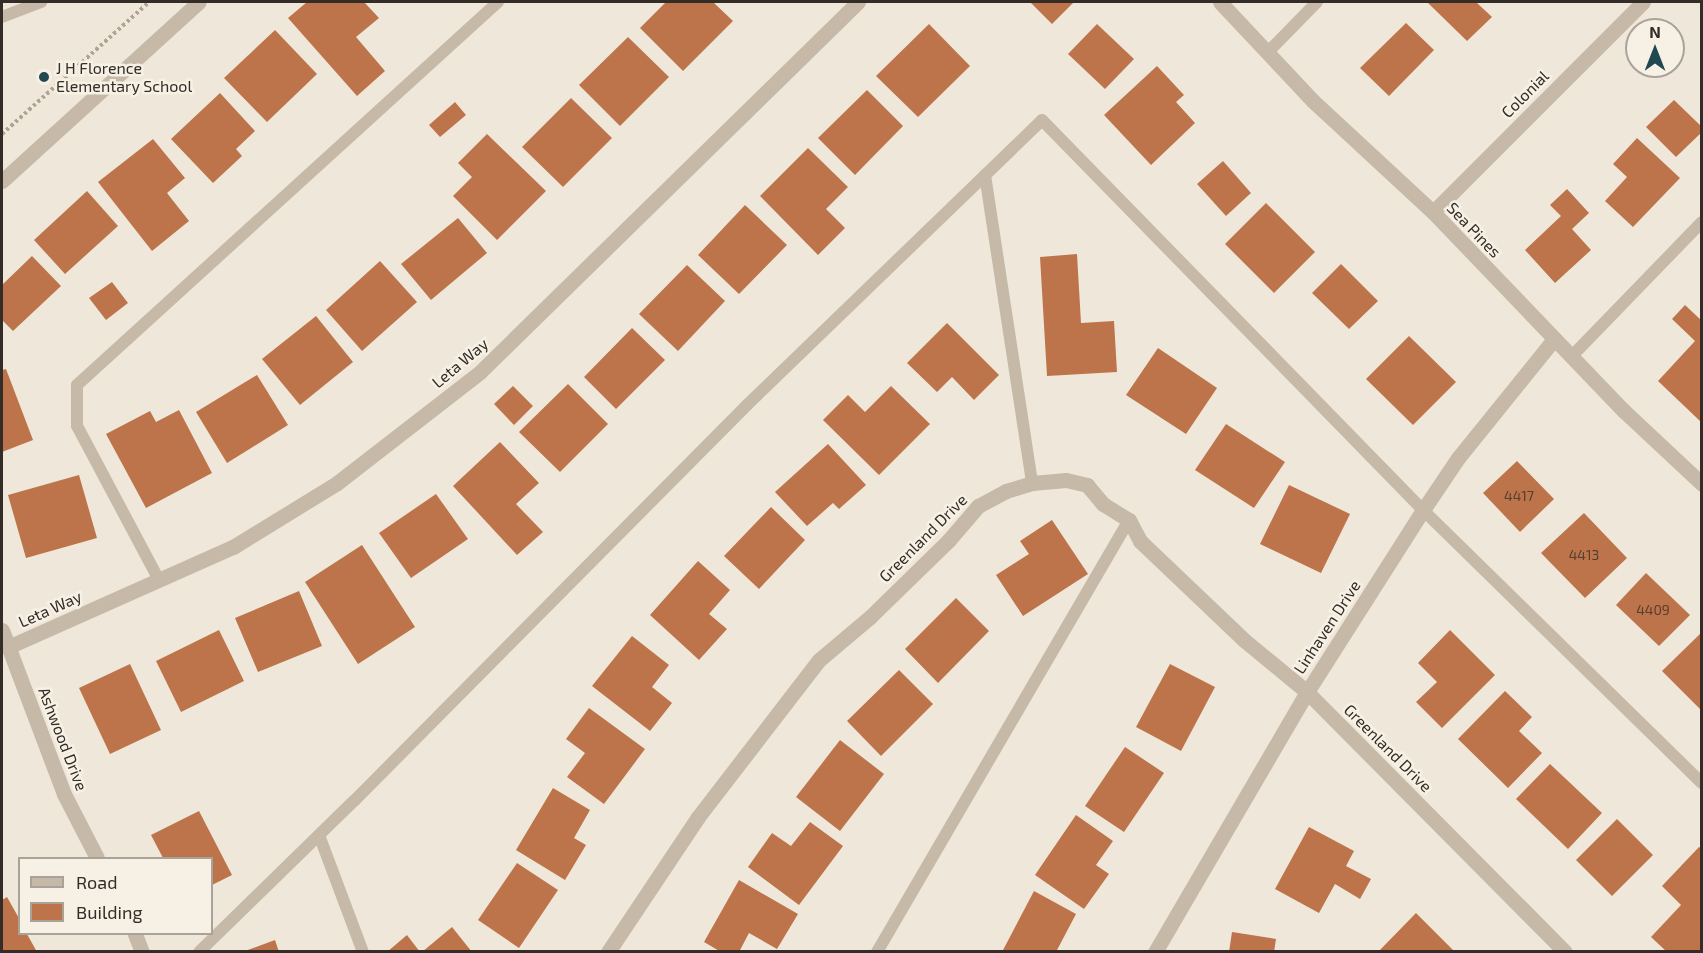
<!DOCTYPE html>
<html>
<head>
<meta charset="utf-8">
<style>
	body { margin:0 }
	#map { position:relative; width:1703px; height:953px; overflow:hidden; background:#efe8da; font-family:"Exo 2",sans-serif }
	div>[style] { position:absolute }
	[style*='--x'] { left:calc(var(--x)*1px); top:calc(var(--y)*1px); width:calc(var(--w)*1px); rotate:calc(var(--a)*1deg) }
	.building>* { inset:0; background:#bd744a }
	.path>* { height:4px; margin-top:-2px; transform-origin:0; background:repeating-linear-gradient(90deg,#b2a391 0 3px,transparent 0 6px) }
	.service>* { height:12px; margin:-6px; padding:0 6px; transform-origin:6px; border-radius:6px; background:#c6b9a7 }
	.minor>* { height:15px; margin:-7.5px; padding:0 7.5px; transform-origin:7.5px; border-radius:7.5px; background:#c6b9a7 }
	.tertiary>* { height:15px; margin:-7.5px; padding:0 7.5px; transform-origin:7.5px; border-radius:7.5px; background:#c6b9a7 }
	.dots>* { width:16px; height:16px; translate:-50% -50%; box-sizing:border-box; border:3px solid #f7f1e5; border-radius:50% }
	span { translate:-50% -50%; white-space:nowrap; text-align:center; line-height:1.15; -webkit-text-stroke:5px #f7f1e5; paint-order:stroke }
	.number-label { font-size:14px; color:#563e30 }
	.number-label span { -webkit-text-stroke-width:0 }
	.poi-label { font-size:16px; color:#332c27 }
	.left { translate:0 -50%; text-align:left }
	.street-label { font-size:16px; color:#332c27 }
	.frame { position:absolute; inset:0; border:3px solid #332c27; pointer-events:none }
	.legend { position:absolute; left:18px; top:857px; width:195px; height:78px; box-sizing:border-box; background:#f7f1e5; border:2px solid #a9a299; margin:0; padding:8px 10px; list-style:none; font-size:18px; color:#332c27 }
	.legend li { display:flex; align-items:center; gap:12px; height:30px }
	.legend b { width:30px; border:2px solid #a9a299 }
	.north { position:absolute; left:1625px; top:18px; width:60px; height:60px; box-sizing:border-box; background:#f7f1e5; border:2px solid #a9a299; border-radius:50%; rotate:0deg; font-size:16px; font-weight:700; line-height:24px; text-align:center; color:#332c27 }
	.north::after { content:''; display:block; margin:auto; width:21px; height:27px; background:#204851; clip-path:polygon(50% 0,100% 100%,50% 72%,0 100%) }
</style>
</head>
<body>
<div id="map">
	<div class="building">
		<div style="clip-path:polygon(307px 2px,364px 2px,379px 18px,356px 37px,385px 71px,357px 96px,288px 18px)"></div>
		<div style="clip-path:polygon(666px 2px,713px 2px,733px 21px,683px 71px,640px 28px)"></div>
		<div style="clip-path:polygon(1030px 2px,1074px 2px,1052px 24px)"></div>
		<div style="clip-path:polygon(1427px 2px,1476px 2px,1492px 17px,1467px 41px)"></div>
		<div style="clip-path:polygon(1406px 23px,1434px 50px,1389px 96px,1360px 68px)"></div>
		<div style="clip-path:polygon(929px 24px,970px 66px,918px 117px,876px 76px)"></div>
		<div style="clip-path:polygon(1097px 24px,1134px 59px,1105px 89px,1068px 54px)"></div>
		<div style="clip-path:polygon(275px 30px,317px 74px,267px 122px,224px 78px)"></div>
		<div style="clip-path:polygon(628px 37px,669px 77px,620px 126px,579px 85px)"></div>
		<div style="clip-path:polygon(1157px 66px,1184px 95px,1176px 102px,1195px 123px,1151px 165px,1104px 115px)"></div>
		<div style="clip-path:polygon(867px 90px,903px 126px,855px 175px,818px 138px)"></div>
		<div style="clip-path:polygon(220px 93px,255px 131px,236px 149px,242px 156px,213px 183px,171px 139px)"></div>
		<div style="clip-path:polygon(571px 98px,612px 138px,563px 187px,522px 147px)"></div>
		<div style="clip-path:polygon(1674px 100px,1702px 127px,1702px 132px,1676px 157px,1646px 127px)"></div>
		<div style="clip-path:polygon(455px 102px,466px 115px,440px 137px,429px 125px)"></div>
		<div style="clip-path:polygon(487px 134px,546px 191px,497px 240px,453px 196px,472px 177px,458px 163px)"></div>
		<div style="clip-path:polygon(1637px 138px,1680px 178px,1633px 227px,1605px 201px,1627px 177px,1613px 164px)"></div>
		<div style="clip-path:polygon(153px 139px,185px 178px,167px 193px,189px 221px,152px 251px,98px 182px)"></div>
		<div style="clip-path:polygon(808px 148px,848px 187px,826px 209px,845px 228px,818px 255px,760px 196px)"></div>
		<div style="clip-path:polygon(1223px 161px,1251px 193px,1226px 216px,1197px 184px)"></div>
		<div style="clip-path:polygon(1567px 189px,1589px 213px,1572px 229px,1591px 250px,1555px 283px,1525px 250px,1561px 216px,1550px 205px)"></div>
		<div style="clip-path:polygon(87px 191px,118px 226px,65px 274px,34px 240px)"></div>
		<div style="clip-path:polygon(1266px 203px,1315px 252px,1274px 293px,1225px 244px)"></div>
		<div style="clip-path:polygon(745px 205px,787px 245px,739px 294px,698px 255px)"></div>
		<div style="clip-path:polygon(458px 218px,487px 253px,431px 300px,401px 264px)"></div>
		<div style="clip-path:polygon(1077px 254px,1081px 323px,1114px 321px,1117px 372px,1047px 376px,1040px 257px)"></div>
		<div style="clip-path:polygon(32px 256px,61px 286px,13px 331px,2px 320px,2px 285px)"></div>
		<div style="clip-path:polygon(380px 261px,417px 302px,362px 351px,326px 310px)"></div>
		<div style="clip-path:polygon(1341px 264px,1378px 301px,1349px 329px,1312px 293px)"></div>
		<div style="clip-path:polygon(687px 265px,725px 301px,678px 351px,639px 314px)"></div>
		<div style="clip-path:polygon(112px 282px,128px 303px,106px 320px,89px 298px)"></div>
		<div style="clip-path:polygon(1685px 305px,1702px 321px,1700px 421px,1658px 381px,1695px 341px,1672px 319px)"></div>
		<div style="clip-path:polygon(316px 316px,353px 362px,300px 405px,262px 359px)"></div>
		<div style="clip-path:polygon(947px 323px,999px 375px,974px 400px,952px 377px,937px 392px,907px 363px)"></div>
		<div style="clip-path:polygon(632px 328px,665px 360px,616px 409px,584px 377px)"></div>
		<div style="clip-path:polygon(1409px 336px,1456px 382px,1413px 425px,1366px 379px)"></div>
		<div style="clip-path:polygon(1158px 348px,1217px 388px,1186px 434px,1126px 395px)"></div>
		<div style="clip-path:polygon(6px 369px,33px 440px,2px 452px,2px 370px)"></div>
		<div style="clip-path:polygon(257px 375px,288px 425px,227px 463px,196px 412px)"></div>
		<div style="clip-path:polygon(568px 384px,608px 424px,560px 472px,519px 432px)"></div>
		<div style="clip-path:polygon(513px 386px,533px 406px,514px 425px,494px 404px)"></div>
		<div style="clip-path:polygon(891px 386px,930px 424px,879px 475px,823px 420px,848px 395px,865px 412px)"></div>
		<div style="clip-path:polygon(179px 410px,212px 473px,146px 508px,106px 434px,150px 411px,156px 422px)"></div>
		<div style="clip-path:polygon(1226px 424px,1285px 462px,1254px 508px,1195px 470px)"></div>
		<div style="clip-path:polygon(500px 442px,539px 483px,516px 504px,543px 532px,517px 555px,453px 486px)"></div>
		<div style="clip-path:polygon(828px 444px,866px 485px,839px 509px,833px 503px,807px 526px,775px 492px)"></div>
		<div style="clip-path:polygon(1517px 461px,1554px 499px,1520px 532px,1483px 493px)"></div>
		<div style="clip-path:polygon(79px 475px,97px 538px,26px 558px,8px 495px)"></div>
		<div style="clip-path:polygon(1289px 485px,1350px 514px,1321px 573px,1260px 544px)"></div>
		<div style="clip-path:polygon(436px 494px,468px 539px,411px 578px,379px 533px)"></div>
		<div style="clip-path:polygon(771px 507px,805px 540px,759px 589px,724px 556px)"></div>
		<div style="clip-path:polygon(1584px 513px,1627px 558px,1585px 598px,1541px 553px)"></div>
		<div style="clip-path:polygon(1052px 520px,1088px 574px,1023px 616px,996px 575px,1029px 554px,1020px 541px)"></div>
		<div style="clip-path:polygon(362px 545px,415px 627px,358px 664px,305px 582px)"></div>
		<div style="clip-path:polygon(698px 561px,730px 590px,709px 614px,727px 629px,699px 660px,650px 615px)"></div>
		<div style="clip-path:polygon(1646px 573px,1690px 615px,1659px 646px,1616px 605px)"></div>
		<div style="clip-path:polygon(299px 591px,322px 646px,258px 672px,235px 618px)"></div>
		<div style="clip-path:polygon(956px 598px,989px 631px,938px 683px,905px 649px)"></div>
		<div style="clip-path:polygon(219px 630px,244px 681px,181px 712px,156px 661px)"></div>
		<div style="clip-path:polygon(1450px 630px,1495px 675px,1442px 728px,1416px 702px,1437px 682px,1418px 663px)"></div>
		<div style="clip-path:polygon(1702px 632px,1702px 711px,1662px 671px)"></div>
		<div style="clip-path:polygon(632px 636px,669px 665px,652px 687px,672px 703px,650px 731px,592px 686px)"></div>
		<div style="clip-path:polygon(130px 664px,161px 730px,110px 754px,79px 688px)"></div>
		<div style="clip-path:polygon(1170px 664px,1215px 687px,1181px 751px,1136px 727px)"></div>
		<div style="clip-path:polygon(899px 670px,933px 704px,881px 756px,847px 721px)"></div>
		<div style="clip-path:polygon(1505px 691px,1532px 717px,1519px 731px,1542px 753px,1508px 788px,1458px 739px)"></div>
		<div style="clip-path:polygon(589px 708px,645px 749px,604px 804px,567px 777px,585px 753px,566px 739px)"></div>
		<div style="clip-path:polygon(840px 740px,884px 774px,840px 831px,796px 797px)"></div>
		<div style="clip-path:polygon(1125px 747px,1164px 773px,1124px 832px,1085px 806px)"></div>
		<div style="clip-path:polygon(1550px 764px,1602px 813px,1568px 849px,1516px 799px)"></div>
		<div style="clip-path:polygon(553px 788px,590px 810px,574px 838px,586px 845px,565px 880px,516px 850px)"></div>
		<div style="clip-path:polygon(199px 811px,232px 875px,212px 885px,212px 858px,163px 858px,151px 835px)"></div>
		<div style="clip-path:polygon(1076px 815px,1113px 841px,1096px 865px,1109px 874px,1084px 909px,1035px 875px)"></div>
		<div style="clip-path:polygon(1617px 819px,1653px 855px,1612px 896px,1576px 860px)"></div>
		<div style="clip-path:polygon(810px 822px,843px 846px,799px 905px,748px 867px,772px 833px,791px 846px)"></div>
		<div style="clip-path:polygon(1309px 827px,1354px 851px,1346px 866px,1371px 879px,1360px 899px,1335px 884px,1319px 913px,1275px 889px)"></div>
		<div style="clip-path:polygon(1699px 847px,1702px 849px,1702px 952px,1667px 952px,1651px 937px,1681px 905px,1662px 886px)"></div>
		<div style="clip-path:polygon(517px 863px,558px 890px,519px 948px,478px 920px)"></div>
		<div style="clip-path:polygon(739px 880px,798px 914px,777px 949px,749px 933px,739px 952px,721px 952px,704px 942px)"></div>
		<div style="clip-path:polygon(1034px 891px,1076px 914px,1056px 952px,1002px 952px)"></div>
		<div style="clip-path:polygon(7px 897px,20px 920px,20px 934px,27px 934px,37px 952px,2px 952px,2px 900px)"></div>
		<div style="clip-path:polygon(1416px 913px,1455px 952px,1378px 952px)"></div>
		<div style="clip-path:polygon(452px 927px,472px 952px,422px 952px)"></div>
		<div style="clip-path:polygon(1232px 932px,1276px 939px,1274px 952px,1229px 952px)"></div>
		<div style="clip-path:polygon(407px 935px,420px 952px,387px 952px)"></div>
		<div style="clip-path:polygon(275px 940px,279px 952px,245px 952px,245px 951px)"></div>
	</div>
	<div class="path">
		<div style="--x:2;--y:134;--w:198;--a:-41.9"></div>
	</div>
	<div class="service">
		<div style="--x:2;--y:17;--w:42;--a:-21"></div>
		<div style="--x:1268;--y:52;--w:70;--a:-45.6"></div>
		<div style="--x:985;--y:175;--w:312;--a:81.3"></div>
		<div style="--x:1571;--y:357;--w:188;--a:-45.9"></div>
		<div style="--x:159;--y:580;--w:174;--a:-118"></div>
		<div style="--x:77;--y:426;--w:41;--a:-90"></div>
		<div style="--x:77;--y:385;--w:569;--a:-42.29"></div>
		<div style="--x:319;--y:835;--w:125;--a:69.4"></div>
		<div style="--x:199;--y:952;--w:216;--a:-44.3"></div>
		<div style="--x:354;--y:801;--w:558;--a:-45.22"></div>
		<div style="--x:747;--y:405;--w:410;--a:-44"></div>
		<div style="--x:1042;--y:120;--w:545;--a:45.67"></div>
		<div style="--x:1423;--y:510;--w:390;--a:44.4"></div>
		<div style="--x:877;--y:952;--w:500;--a:-59.74"></div>
	</div>
	<div class="minor">
		<div style="--x:1220;--y:2;--w:136;--a:46.8"></div>
		<div style="--x:1313;--y:101;--w:163;--a:42.8"></div>
		<div style="--x:1433;--y:212;--w:276;--a:46.2"></div>
		<div style="--x:1624;--y:411;--w:107;--a:43.1"></div>
		<div style="--x:2;--y:181;--w:266;--a:-42.3"></div>
		<div style="--x:1433;--y:212;--w:297;--a:-45"></div>
		<div style="--x:8;--y:647;--w:246;--a:-24"></div>
		<div style="--x:233;--y:547;--w:122;--a:-31.6"></div>
		<div style="--x:337;--y:483;--w:181;--a:-37.8"></div>
		<div style="--x:480;--y:372;--w:529;--a:-44.39"></div>
		<div style="--x:608;--y:952;--w:162;--a:-56.3"></div>
		<div style="--x:698;--y:817;--w:198;--a:-52.4"></div>
		<div style="--x:819;--y:660;--w:67;--a:-40.1"></div>
		<div style="--x:870;--y:617;--w:109;--a:-44.3"></div>
		<div style="--x:948;--y:541;--w:46;--a:-49.4"></div>
		<div style="--x:978;--y:506;--w:32;--a:-28"></div>
		<div style="--x:1006;--y:491;--w:27;--a:-17"></div>
		<div style="--x:1032;--y:483;--w:34;--a:-5"></div>
		<div style="--x:1066;--y:480;--w:22;--a:13"></div>
		<div style="--x:1087;--y:485;--w:25;--a:50"></div>
		<div style="--x:1103;--y:504;--w:31;--a:32"></div>
		<div style="--x:1129;--y:520;--w:24;--a:62"></div>
		<div style="--x:1140;--y:541;--w:144;--a:43.6"></div>
		<div style="--x:1244;--y:640;--w:82;--a:39.5"></div>
		<div style="--x:1307;--y:692;--w:366;--a:45.2"></div>
		<div style="--x:1155;--y:952;--w:301;--a:-59.7"></div>
		<div style="--x:1307;--y:692;--w:216;--a:-57.5"></div>
		<div style="--x:1423;--y:510;--w:63;--a:-56.1"></div>
		<div style="--x:1458;--y:458;--w:153;--a:-51.1"></div>
	</div>
	<div class="tertiary">
		<div style="--x:2;--y:630;--w:175;--a:69.3"></div>
		<div style="--x:64;--y:794;--w:72;--a:62.7"></div>
		<div style="--x:135;--y:934;--w:19;--a:69"></div>
	</div>
	<div class="dots">
		<div style="left:44px;top:77px;background:#204851"></div>
	</div>
	<div class="number-label">
		<span style="left:1519px;top:496px">4417</span>
		<span style="left:1584px;top:555px">4413</span>
		<span style="left:1653px;top:610px">4409</span>
	</div>
	<div class="poi-label">
		<span class="left" style="left:56px;top:77px">J H Florence<br>Elementary School</span>
	</div>
	<div class="street-label">
		<span style="left:1525px;top:94px;rotate:-45deg">Colonial</span>
		<span style="left:1474px;top:230px;rotate:46deg">Sea Pines</span>
		<span style="left:460px;top:363px;rotate:-40deg">Leta Way</span>
		<span style="left:923px;top:538px;rotate:-45deg">Greenland Drive</span>
		<span style="left:50px;top:609px;rotate:-24deg">Leta Way</span>
		<span style="left:1327px;top:627px;rotate:-57deg">Linhaven Drive</span>
		<span style="left:63px;top:739px;rotate:69deg">Ashwood Drive</span>
		<span style="left:1388px;top:748px;rotate:45deg">Greenland Drive</span>
	</div>
	<div class="frame"></div>
	<ul class="legend">
	<li><b style="height:8px;background:#c6b9a7"></b>Road</li>
	<li><b style="height:16px;background:#bd744a"></b>Building</li>
	</ul>
	<div class="north">N</div>
</div>
</body>
</html>
